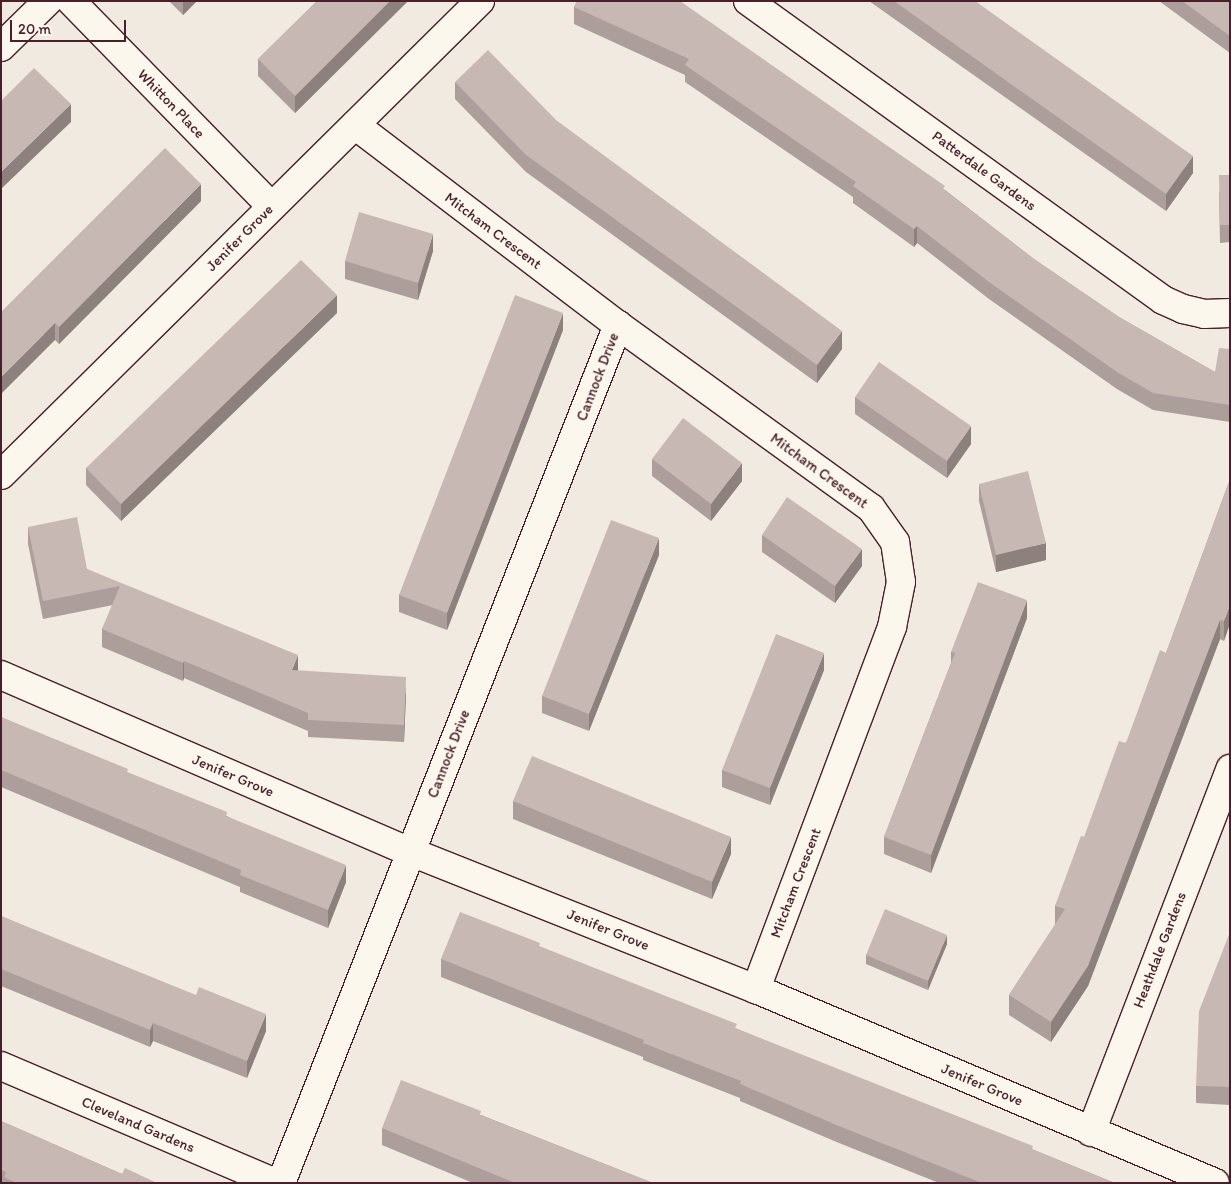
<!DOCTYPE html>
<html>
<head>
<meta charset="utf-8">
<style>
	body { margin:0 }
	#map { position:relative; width:1231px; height:1184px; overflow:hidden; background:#f0eae0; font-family:Itim,sans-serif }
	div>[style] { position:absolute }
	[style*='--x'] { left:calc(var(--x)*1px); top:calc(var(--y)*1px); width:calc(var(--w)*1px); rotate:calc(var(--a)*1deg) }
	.roads { filter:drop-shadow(1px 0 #4a1f2b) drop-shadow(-1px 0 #4a1f2b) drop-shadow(0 1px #4a1f2b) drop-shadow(0 -1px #4a1f2b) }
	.minor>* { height:28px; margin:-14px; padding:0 14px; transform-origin:14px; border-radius:14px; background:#fbf7ec }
	.wall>* { inset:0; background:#ac9e9a }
	.shaded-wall>* { inset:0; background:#8c817d }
	.building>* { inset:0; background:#c8b8b3 }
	span { translate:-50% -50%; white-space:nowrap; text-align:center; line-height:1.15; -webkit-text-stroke:4px #fbf7ec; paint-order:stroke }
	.street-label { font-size:15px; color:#4a1f2b }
	.frame { position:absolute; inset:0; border:2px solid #4a1f2b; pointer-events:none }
	.scale { position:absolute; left:10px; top:20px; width:116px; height:22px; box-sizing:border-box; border:2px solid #4a1f2b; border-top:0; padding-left:6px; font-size:15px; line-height:18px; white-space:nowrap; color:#4a1f2b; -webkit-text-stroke:4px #fbf7ec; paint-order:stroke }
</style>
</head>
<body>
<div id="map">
	<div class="roads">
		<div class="minor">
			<div style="--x:71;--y:1;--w:286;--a:45.7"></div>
			<div style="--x:748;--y:1;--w:511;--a:35.77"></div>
			<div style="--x:1163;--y:300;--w:22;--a:24"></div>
			<div style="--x:1183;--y:309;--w:22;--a:13"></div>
			<div style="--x:1204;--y:314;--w:26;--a:-2"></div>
			<div style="--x:1;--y:47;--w:66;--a:-44.4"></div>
			<div style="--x:355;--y:125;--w:330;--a:37.3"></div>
			<div style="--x:618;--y:325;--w:312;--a:35.9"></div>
			<div style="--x:871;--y:508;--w:42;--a:54.8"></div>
			<div style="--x:895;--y:542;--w:40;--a:81.5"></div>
			<div style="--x:901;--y:582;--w:46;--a:101.3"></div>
			<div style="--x:892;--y:627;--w:387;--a:110.6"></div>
			<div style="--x:1;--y:475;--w:674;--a:-44.7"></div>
			<div style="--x:1;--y:675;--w:447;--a:23.4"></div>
			<div style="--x:411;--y:852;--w:371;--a:21.7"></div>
			<div style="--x:756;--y:989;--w:498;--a:22.9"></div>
			<div style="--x:1;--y:1066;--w:298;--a:23.1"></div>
			<div style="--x:1091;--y:1132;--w:389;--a:-69"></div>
			<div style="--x:281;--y:1183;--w:922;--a:-68.56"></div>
		</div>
	</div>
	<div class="wall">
		<div style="clip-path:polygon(169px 1px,197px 1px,183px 15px)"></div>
		<div style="clip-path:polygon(317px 1px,408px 1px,295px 113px,258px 76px,258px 59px)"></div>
		<div style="clip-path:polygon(577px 1px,945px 190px,1034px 259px,1119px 317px,1215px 372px,1230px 349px,1230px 422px,1153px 410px,1117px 389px,989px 299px,917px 243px,914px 247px,853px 203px,853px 197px,685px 82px,685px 75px,574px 24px,574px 7px)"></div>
		<div style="clip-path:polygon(869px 1px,975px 1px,1193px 173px,1166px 211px)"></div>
		<div style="clip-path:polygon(1159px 1px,1230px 1px,1230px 53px)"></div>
		<div style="clip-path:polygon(455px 82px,842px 349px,817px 383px,526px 172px,455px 99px)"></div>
		<div style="clip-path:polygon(1230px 175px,1230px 242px,1220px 243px,1219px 193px)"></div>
		<div style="clip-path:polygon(201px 201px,59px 344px,55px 340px,1px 312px)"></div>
		<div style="clip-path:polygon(433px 251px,418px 300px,345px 279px,345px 261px)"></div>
		<div style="clip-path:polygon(337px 313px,121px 521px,86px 485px,86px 468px)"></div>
		<div style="clip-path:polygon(563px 330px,447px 630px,399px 612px,399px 595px)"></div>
		<div style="clip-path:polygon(855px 397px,971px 444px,947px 478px,855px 414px)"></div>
		<div style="clip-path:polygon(652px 459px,742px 481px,711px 521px,652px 476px)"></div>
		<div style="clip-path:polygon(1230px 479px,1224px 641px,1220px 639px,1088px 986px,1051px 1042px,1009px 1015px,1009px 995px,1055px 925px,1055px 906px,1126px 743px,1166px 653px)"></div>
		<div style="clip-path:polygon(979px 484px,1046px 560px,996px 572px,979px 501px)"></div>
		<div style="clip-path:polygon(28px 527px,87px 569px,298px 671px,406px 694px,404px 742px,308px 737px,308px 731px,184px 678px,183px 681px,102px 647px,102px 629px,113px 605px,43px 619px,28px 544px)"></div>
		<div style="clip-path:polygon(762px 535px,862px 566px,835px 603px,762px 552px)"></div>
		<div style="clip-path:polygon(659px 555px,589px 731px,542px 713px,542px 696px)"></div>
		<div style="clip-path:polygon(1027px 618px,931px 873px,884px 854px,884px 837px,951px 663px,951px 652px)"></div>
		<div style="clip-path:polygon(824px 670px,770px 805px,722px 787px,722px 770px)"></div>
		<div style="clip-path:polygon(1px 717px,227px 816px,346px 882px,328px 928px,240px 892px,240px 887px,1px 787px)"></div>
		<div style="clip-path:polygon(513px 801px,731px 854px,712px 899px,513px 819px)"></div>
		<div style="clip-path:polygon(1px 916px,266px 1031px,247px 1078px,153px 1041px,150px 1047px,1px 986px)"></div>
		<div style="clip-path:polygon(1230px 932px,1230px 1105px,1196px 1103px,1196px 1086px)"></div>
		<div style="clip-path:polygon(947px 944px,928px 990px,866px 964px,866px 955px)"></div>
		<div style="clip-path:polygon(540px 947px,737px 1029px,1115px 1183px,939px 1183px,839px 1143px,740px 1101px,740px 1098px,643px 1060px,643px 1057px,441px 977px,441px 959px)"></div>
		<div style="clip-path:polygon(481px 1115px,653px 1183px,473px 1183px,382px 1145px,382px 1128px)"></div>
		<div style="clip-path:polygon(1px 1121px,122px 1174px,157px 1183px,1px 1183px)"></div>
	</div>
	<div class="shaded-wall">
		<div style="clip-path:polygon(183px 1px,197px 1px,183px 15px)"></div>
		<div style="clip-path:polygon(390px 1px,408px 1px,295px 113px,295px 96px)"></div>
		<div style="clip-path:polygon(71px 104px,71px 122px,1px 189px,1px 172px)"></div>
		<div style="clip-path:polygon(1193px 156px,1193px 173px,1166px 211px,1166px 194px)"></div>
		<div style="clip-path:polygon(201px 184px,201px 201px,59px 344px,59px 327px)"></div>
		<div style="clip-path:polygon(917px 226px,917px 243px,914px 247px,914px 229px)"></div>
		<div style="clip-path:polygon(433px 234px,433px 251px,418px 300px,418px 283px)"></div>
		<div style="clip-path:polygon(337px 295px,337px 313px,121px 521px,121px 504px)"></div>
		<div style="clip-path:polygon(563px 313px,563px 330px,447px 630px,447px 613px)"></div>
		<div style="clip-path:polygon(55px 323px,55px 340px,1px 394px,1px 377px)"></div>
		<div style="clip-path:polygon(842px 331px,842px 349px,817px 383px,817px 365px)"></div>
		<div style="clip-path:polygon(971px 426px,971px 444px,947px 478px,947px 461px)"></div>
		<div style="clip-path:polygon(742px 463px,742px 481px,711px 521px,711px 504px)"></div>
		<div style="clip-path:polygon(659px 538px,659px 555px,589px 731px,589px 714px)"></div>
		<div style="clip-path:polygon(1046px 543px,1046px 560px,996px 572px,996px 555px)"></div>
		<div style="clip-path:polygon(862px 549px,862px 566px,835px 603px,835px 586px)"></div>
		<div style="clip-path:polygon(1027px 600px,1027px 618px,931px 873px,931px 855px)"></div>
		<div style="clip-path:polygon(1230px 605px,1230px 624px,1224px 641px,1224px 621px)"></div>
		<div style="clip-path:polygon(1220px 620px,1220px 639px,1088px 986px,1051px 1042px,1051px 1022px)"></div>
		<div style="clip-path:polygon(824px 653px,824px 670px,770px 805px,770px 788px)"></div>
		<div style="clip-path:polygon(298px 655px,298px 673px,292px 670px)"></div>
		<div style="clip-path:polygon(184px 661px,184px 678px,183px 681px,183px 663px)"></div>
		<div style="clip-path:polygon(406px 677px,406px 694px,404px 742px,404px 725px)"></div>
		<div style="clip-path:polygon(731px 837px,731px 854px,712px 899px,712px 882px)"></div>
		<div style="clip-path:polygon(346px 865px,346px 882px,328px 928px,328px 910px)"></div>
		<div style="clip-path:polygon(947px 935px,947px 944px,928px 990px,928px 981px)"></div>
		<div style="clip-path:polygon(266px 1014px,266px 1031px,247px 1078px,247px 1061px)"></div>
		<div style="clip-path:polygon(153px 1023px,153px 1041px,150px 1047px,150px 1030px)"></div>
	</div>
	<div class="building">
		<div style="clip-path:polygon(317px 1px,390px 1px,295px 96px,258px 59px)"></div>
		<div style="clip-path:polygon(577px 1px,680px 1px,945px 186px,943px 189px,1034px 259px,1119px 317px,1215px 372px,1219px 348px,1230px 349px,1230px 405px,1153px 393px,1117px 372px,989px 282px,917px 226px,914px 229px,853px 186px,856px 182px,685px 65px,689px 59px,574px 7px)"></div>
		<div style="clip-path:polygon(894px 1px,975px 1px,1193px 156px,1166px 194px)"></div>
		<div style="clip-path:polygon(1182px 1px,1230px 1px,1230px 36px)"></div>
		<div style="clip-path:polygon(488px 50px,556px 120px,842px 331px,817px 365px,526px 155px,455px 82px)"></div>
		<div style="clip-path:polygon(34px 68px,71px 104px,1px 172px,1px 101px)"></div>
		<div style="clip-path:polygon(165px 148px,201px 184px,59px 327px,55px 323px,1px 377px,1px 312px)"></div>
		<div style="clip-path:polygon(1219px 175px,1230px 175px,1230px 225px,1220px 225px)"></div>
		<div style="clip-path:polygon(359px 212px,433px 234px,418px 283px,345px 261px)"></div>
		<div style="clip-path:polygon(301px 260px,337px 295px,121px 504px,86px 468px)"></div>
		<div style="clip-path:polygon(515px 295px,563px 313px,447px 613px,399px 595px)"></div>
		<div style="clip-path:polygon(879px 362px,971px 426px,947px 461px,855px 397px)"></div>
		<div style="clip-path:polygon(683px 418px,742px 463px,711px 504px,652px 459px)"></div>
		<div style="clip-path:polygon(1028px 471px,1046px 543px,996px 555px,979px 484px)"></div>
		<div style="clip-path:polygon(1230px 479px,1230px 605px,1224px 621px,1220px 620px,1088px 966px,1051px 1022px,1009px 995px,1065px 909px,1055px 906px,1081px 836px,1084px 837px,1119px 741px,1126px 743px,1160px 650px,1166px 653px)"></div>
		<div style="clip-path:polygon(787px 497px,862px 549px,835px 586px,762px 535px)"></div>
		<div style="clip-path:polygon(77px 517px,87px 569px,298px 655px,292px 670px,406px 677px,404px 725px,308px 720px,308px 713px,184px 661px,183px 663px,102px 629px,120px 586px,43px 601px,28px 527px)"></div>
		<div style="clip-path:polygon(611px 520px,659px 538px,589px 714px,542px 696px)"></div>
		<div style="clip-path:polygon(978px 582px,1027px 600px,931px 855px,884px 837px,955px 653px,951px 652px)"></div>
		<div style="clip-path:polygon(776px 634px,824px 653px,770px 788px,722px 770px)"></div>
		<div style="clip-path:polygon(1px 717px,128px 769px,127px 772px,227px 812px,226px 816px,346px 865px,328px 910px,240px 875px,241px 870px,1px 770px)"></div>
		<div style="clip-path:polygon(532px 756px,731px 837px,712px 882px,513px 801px)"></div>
		<div style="clip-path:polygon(885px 909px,947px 935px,928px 981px,866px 955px)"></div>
		<div style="clip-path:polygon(460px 912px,540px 943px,539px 946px,737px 1024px,735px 1028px,1033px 1146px,1032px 1149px,1115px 1183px,982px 1183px,839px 1126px,740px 1084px,741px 1081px,643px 1043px,644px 1040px,441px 959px)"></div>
		<div style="clip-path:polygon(1px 916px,196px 995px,199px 987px,266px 1014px,247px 1061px,153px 1023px,150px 1030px,1px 969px)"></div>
		<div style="clip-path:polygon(1230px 932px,1230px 1087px,1196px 1086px,1199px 1011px)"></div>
		<div style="clip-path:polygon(401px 1080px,481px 1111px,480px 1115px,653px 1183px,515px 1183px,382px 1128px)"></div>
		<div style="clip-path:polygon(1px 1121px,122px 1174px,125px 1168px,157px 1183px,16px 1183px,4px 1177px,6px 1172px,1px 1170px)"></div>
	</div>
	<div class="street-label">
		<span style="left:171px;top:104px;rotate:46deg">Whitton Place</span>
		<span style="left:984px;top:171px;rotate:36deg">Patterdale Gardens</span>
		<span style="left:493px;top:231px;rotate:37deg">Mitcham Crescent</span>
		<span style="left:240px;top:238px;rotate:-45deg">Jenifer Grove</span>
		<span style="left:598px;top:377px;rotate:-69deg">Cannock Drive</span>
		<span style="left:819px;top:471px;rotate:36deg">Mitcham Crescent</span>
		<span style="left:449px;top:754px;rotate:-69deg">Cannock Drive</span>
		<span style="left:233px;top:776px;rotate:23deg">Jenifer Grove</span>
		<span style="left:796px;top:883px;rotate:-69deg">Mitcham Crescent</span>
		<span style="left:608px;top:930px;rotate:22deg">Jenifer Grove</span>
		<span style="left:1160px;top:950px;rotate:-69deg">Heathdale Gardens</span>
		<span style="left:982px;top:1085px;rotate:23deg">Jenifer Grove</span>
		<span style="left:138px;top:1125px;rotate:23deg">Cleveland Gardens</span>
	</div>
	<div class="frame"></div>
	<div class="scale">20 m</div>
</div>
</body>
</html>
